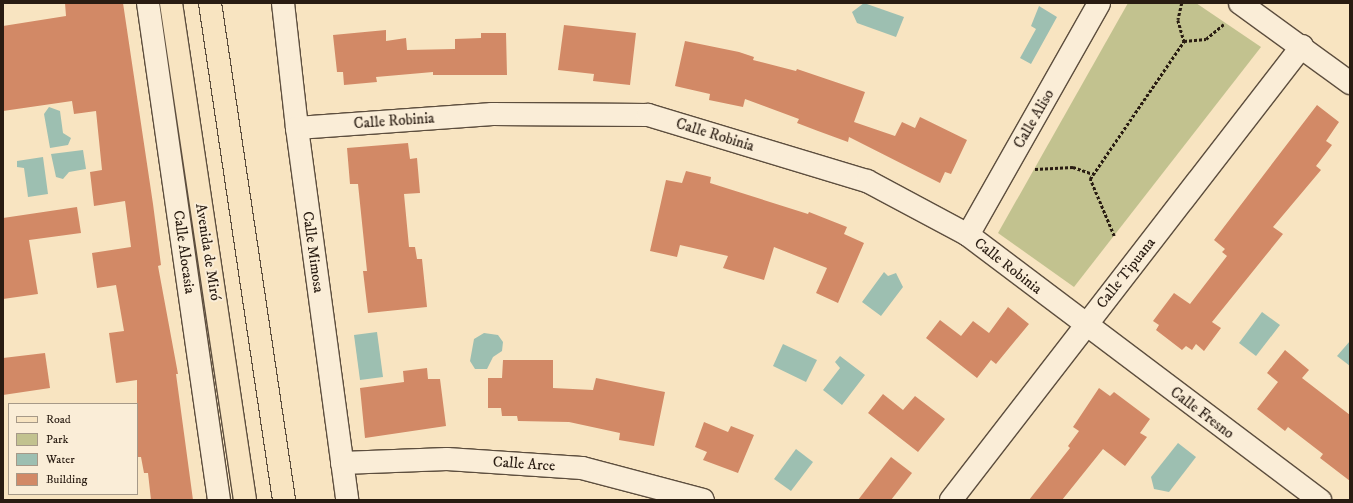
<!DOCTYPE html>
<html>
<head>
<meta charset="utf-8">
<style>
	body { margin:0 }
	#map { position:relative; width:1353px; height:503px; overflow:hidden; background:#f8e4c1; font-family:"IM FELL DW Pica",serif }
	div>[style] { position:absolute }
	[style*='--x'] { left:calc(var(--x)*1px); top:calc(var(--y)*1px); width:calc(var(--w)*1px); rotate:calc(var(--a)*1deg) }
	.green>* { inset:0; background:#c2c28f }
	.water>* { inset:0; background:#9dbfb1 }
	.building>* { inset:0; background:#d28966 }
	.path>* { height:2.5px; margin-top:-1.25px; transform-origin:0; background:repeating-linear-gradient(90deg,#291c12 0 3px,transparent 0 5px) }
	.roads { filter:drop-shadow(1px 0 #5d4e3e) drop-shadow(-1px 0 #5d4e3e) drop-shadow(0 1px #5d4e3e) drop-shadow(0 -1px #5d4e3e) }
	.minor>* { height:22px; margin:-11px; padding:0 11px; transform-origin:11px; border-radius:11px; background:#faedd7 }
	.major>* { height:22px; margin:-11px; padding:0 11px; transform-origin:11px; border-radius:11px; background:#f8e4c1 }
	span { translate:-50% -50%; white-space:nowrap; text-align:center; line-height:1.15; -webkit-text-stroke:4px #faedd7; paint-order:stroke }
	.street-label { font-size:15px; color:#291c12 }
	.frame { position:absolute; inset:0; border:4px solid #291c12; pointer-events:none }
	.legend { position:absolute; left:8px; top:403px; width:130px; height:92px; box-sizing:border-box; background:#faedd7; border:1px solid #a69988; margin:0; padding:5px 7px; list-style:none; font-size:12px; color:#291c12 }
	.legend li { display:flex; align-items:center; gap:8px; height:20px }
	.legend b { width:20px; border:1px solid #a69988 }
</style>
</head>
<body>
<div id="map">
	<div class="green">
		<div style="clip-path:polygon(1128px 3px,1196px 3px,1261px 47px,1074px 287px,998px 233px)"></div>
	</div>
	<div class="water">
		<div style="clip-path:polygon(864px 3px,904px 17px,896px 37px,857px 23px,852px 12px)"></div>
		<div style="clip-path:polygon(1039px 6px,1057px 17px,1031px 64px,1020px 58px,1036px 29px,1031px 26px)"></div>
		<div style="clip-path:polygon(49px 107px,60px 111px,63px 133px,71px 138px,68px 145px,50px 148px,44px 114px)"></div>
		<div style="clip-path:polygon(83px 150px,86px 169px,69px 172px,63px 179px,56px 177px,51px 154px)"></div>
		<div style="clip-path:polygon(43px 157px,48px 194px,28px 197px,24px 168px,17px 167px,17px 161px)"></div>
		<div style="clip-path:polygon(884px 272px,888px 276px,896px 273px,903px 287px,881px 316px,862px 302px)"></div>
		<div style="clip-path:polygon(1262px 312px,1280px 325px,1256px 356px,1239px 343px)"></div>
		<div style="clip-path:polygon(377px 332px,383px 377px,360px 380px,354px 335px)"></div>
		<div style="clip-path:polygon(484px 333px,498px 335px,503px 342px,502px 351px,493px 357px,487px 369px,475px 369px,470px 361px,474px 339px)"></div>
		<div style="clip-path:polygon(1350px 341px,1350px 366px,1337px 356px)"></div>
		<div style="clip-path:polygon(783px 344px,817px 360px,806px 382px,773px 366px)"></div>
		<div style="clip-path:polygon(840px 356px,865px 375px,842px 405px,823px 390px,840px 368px,835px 362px)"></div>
		<div style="clip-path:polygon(1178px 443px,1196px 457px,1169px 492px,1154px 489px,1151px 477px)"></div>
		<div style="clip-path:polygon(796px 449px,813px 462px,791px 491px,774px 479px)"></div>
	</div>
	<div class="building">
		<div style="clip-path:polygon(65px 3px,123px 3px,153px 204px,161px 265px,158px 266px,178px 374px,176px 374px,193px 500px,151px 500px,148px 473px,144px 473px,141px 457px,137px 457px,137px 380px,116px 383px,109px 333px,124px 331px,116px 285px,97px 288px,92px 253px,131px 247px,125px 201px,94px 206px,90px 172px,102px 170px,96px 111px,74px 114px,72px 101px,3px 111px,3px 26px,66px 16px)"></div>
		<div style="clip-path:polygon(564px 25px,636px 33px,630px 85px,593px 81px,594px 74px,558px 70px)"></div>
		<div style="clip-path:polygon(386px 30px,386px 41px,406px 38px,407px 50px,455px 49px,455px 39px,481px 38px,481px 33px,506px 33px,507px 75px,433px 75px,433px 72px,376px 77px,377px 82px,344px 85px,343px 72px,337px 72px,333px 35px)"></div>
		<div style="clip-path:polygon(685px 41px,739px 52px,754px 57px,753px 60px,796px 71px,797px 69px,865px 92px,854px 122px,895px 136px,902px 122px,915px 128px,920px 117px,967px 140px,951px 174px,945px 172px,940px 183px,849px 137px,848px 142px,818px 131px,797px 123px,799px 119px,745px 99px,743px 107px,709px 100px,710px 94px,675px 86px)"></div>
		<div style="clip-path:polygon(1317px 105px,1339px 122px,1326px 141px,1332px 145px,1316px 166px,1321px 170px,1273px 227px,1283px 234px,1212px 322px,1221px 328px,1204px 351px,1196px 344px,1192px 350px,1186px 346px,1182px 350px,1156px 330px,1159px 325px,1153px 321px,1174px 293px,1190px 304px,1227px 256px,1222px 252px,1225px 249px,1214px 240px)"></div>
		<div style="clip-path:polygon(408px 143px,410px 159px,417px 158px,420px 193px,404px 194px,409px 247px,415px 247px,417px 259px,422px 259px,427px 307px,368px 313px,363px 271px,367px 271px,358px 184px,350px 184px,347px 148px)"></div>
		<div style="clip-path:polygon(686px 171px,711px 177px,710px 183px,808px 214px,809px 212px,847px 227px,844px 234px,864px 243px,838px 303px,816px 293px,827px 268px,774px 247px,764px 280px,723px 268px,728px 256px,680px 245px,677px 257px,650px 251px,666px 180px,682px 183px)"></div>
		<div style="clip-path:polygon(77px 207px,81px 233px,29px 240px,38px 294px,3px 299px,3px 218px)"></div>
		<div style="clip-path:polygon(1008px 307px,1029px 324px,996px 364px,991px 360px,977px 378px,926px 338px,940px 320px,961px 336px,973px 321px,989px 333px)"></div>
		<div style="clip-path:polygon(1285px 350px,1309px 370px,1302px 378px,1350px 415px,1350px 481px,1320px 458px,1323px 454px,1288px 427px,1285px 431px,1257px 409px,1278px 382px,1267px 373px)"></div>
		<div style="clip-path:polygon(45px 353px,50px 388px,3px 395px,3px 358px)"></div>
		<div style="clip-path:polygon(503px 360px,553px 360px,553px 388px,593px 390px,596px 378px,665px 392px,654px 446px,619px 440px,620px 433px,569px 422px,518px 421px,517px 416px,502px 416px,501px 408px,488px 408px,488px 378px,502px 378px)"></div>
		<div style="clip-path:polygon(427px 368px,428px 379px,440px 379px,446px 426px,365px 438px,360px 388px,404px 382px,403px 371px)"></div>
		<div style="clip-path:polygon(1099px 388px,1110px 396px,1114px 392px,1150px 419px,1140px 433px,1147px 437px,1125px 466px,1103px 449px,1062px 500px,1029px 500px,1070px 448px,1068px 446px,1079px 431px,1073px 427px)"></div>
		<div style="clip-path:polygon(883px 394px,903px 410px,915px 396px,945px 419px,918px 452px,868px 413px)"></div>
		<div style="clip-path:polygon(704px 422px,728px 432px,731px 426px,754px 435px,738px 473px,703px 460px,707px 452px,695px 447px)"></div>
		<div style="clip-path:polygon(891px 457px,912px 473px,891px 500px,858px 500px)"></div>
	</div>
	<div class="path">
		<div style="--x:1182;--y:3;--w:17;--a:103"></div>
		<div style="--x:1178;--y:20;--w:22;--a:74"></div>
		<div style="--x:1184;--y:41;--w:22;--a:-5"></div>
		<div style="--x:1206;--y:39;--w:23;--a:-40"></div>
		<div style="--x:1035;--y:169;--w:38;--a:-3"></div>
		<div style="--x:1073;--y:167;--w:21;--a:19"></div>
		<div style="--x:1114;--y:236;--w:62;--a:-112.8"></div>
		<div style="--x:1090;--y:179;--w:167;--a:-55.7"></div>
	</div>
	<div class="roads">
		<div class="minor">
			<div style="--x:148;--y:3;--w:502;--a:81.87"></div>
			<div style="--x:283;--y:3;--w:126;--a:83.6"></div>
			<div style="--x:297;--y:128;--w:375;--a:82.3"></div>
			<div style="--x:1240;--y:3;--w:136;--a:36"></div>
			<div style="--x:297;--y:128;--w:196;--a:-4.1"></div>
			<div style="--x:492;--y:114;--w:156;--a:0.4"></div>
			<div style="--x:648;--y:115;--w:229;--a:16.8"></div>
			<div style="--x:867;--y:181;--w:115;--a:28.1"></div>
			<div style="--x:968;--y:235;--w:441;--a:37"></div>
			<div style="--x:968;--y:235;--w:266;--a:-60.5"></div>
			<div style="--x:342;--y:463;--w:105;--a:-2.2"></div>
			<div style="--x:447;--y:459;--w:135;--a:3.8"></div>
			<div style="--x:582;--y:468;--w:125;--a:14.8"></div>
			<div style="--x:951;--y:500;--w:574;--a:-52.29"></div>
		</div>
		<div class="major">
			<div style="--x:171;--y:3;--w:502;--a:81.53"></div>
			<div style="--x:210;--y:3;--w:502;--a:81.53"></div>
		</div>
	</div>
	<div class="street-label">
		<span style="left:1034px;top:119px;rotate:-60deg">Calle Aliso</span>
		<span style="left:394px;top:121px;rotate:-4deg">Calle Robinia</span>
		<span style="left:715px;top:135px;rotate:17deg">Calle Robinia</span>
		<span style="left:184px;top:252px;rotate:82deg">Calle Alocasia</span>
		<span style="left:208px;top:252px;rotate:81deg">Avenida de Miró</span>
		<span style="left:313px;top:252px;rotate:82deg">Calle Mimosa</span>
		<span style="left:1008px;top:266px;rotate:38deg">Calle Robinia</span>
		<span style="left:1126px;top:273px;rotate:-52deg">Calle Tipuana</span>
		<span style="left:1202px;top:413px;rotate:37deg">Calle Fresno</span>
		<span style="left:524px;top:464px;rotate:4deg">Calle Arce</span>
	</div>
	<div class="frame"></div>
	<ul class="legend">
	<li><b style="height:5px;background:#f8e4c1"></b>Road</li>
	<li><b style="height:11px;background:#c2c28f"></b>Park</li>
	<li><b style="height:11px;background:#9dbfb1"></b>Water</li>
	<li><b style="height:11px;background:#d28966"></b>Building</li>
	</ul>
</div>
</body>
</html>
